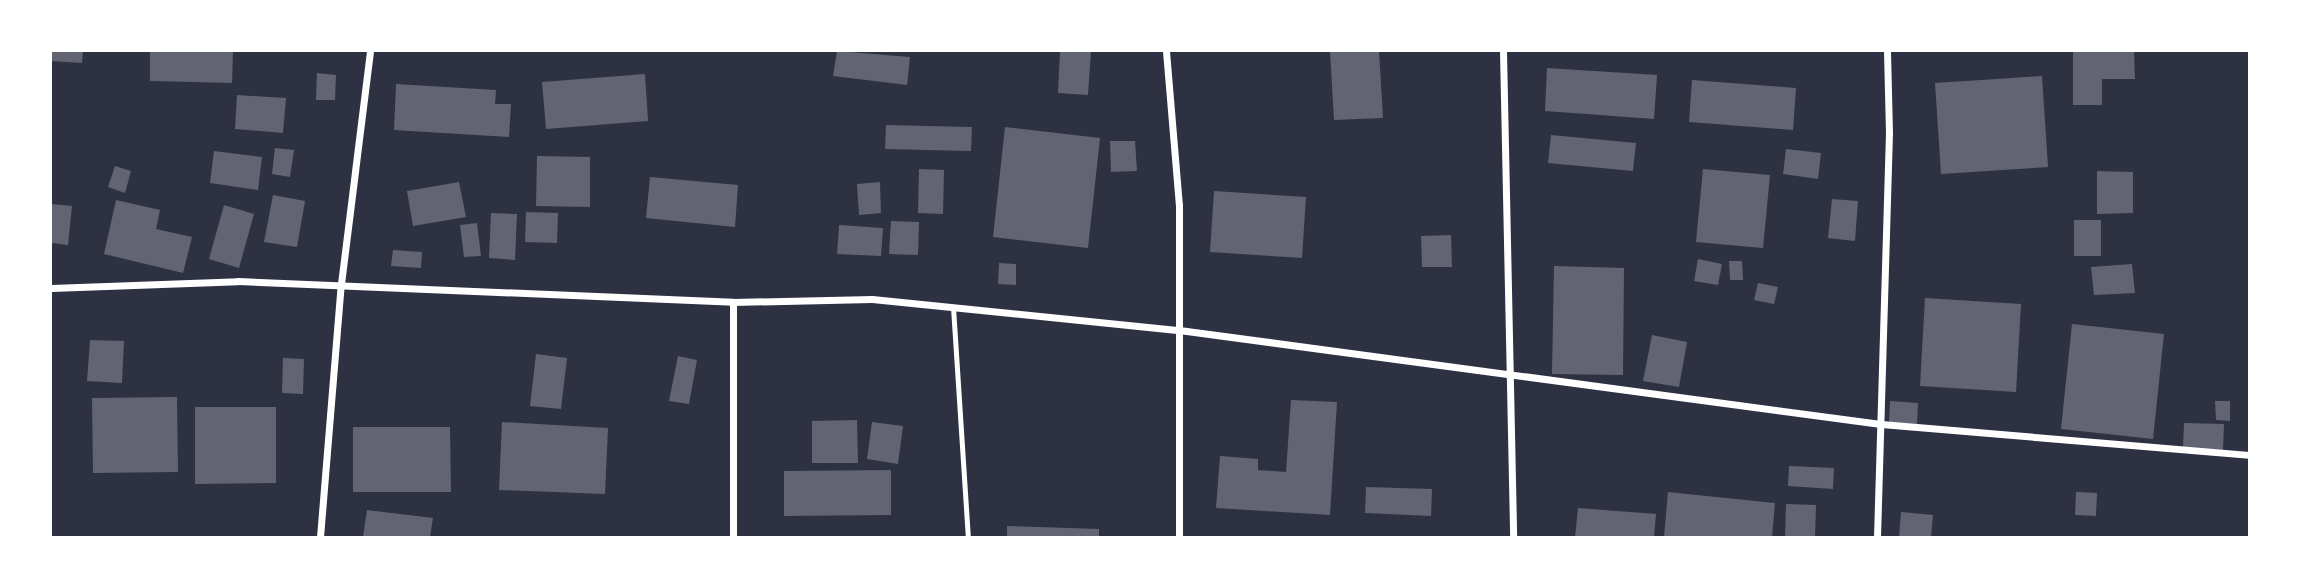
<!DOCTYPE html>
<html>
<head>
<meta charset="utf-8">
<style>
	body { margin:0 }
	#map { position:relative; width:2300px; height:588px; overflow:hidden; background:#2d3142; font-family:Helvetica,sans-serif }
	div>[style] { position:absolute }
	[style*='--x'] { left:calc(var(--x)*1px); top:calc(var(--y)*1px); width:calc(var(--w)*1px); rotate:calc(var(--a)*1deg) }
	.building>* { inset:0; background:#626471 }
	.service>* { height:5px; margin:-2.5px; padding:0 2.5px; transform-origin:2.5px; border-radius:2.5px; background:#fff }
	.minor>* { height:7px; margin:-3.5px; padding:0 3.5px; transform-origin:3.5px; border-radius:3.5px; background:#fff }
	span { translate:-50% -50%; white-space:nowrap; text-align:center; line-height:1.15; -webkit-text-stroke:5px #fff; paint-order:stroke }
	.frame { position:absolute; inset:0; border:52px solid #fff; pointer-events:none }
</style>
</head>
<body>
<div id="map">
	<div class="building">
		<div style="clip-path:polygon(51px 51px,83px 51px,82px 63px,51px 61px)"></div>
		<div style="clip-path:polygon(150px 51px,233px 51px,232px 83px,150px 81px)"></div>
		<div style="clip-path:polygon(837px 51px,910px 57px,907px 85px,833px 76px)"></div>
		<div style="clip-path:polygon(1060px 51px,1091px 51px,1088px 95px,1058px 93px)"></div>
		<div style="clip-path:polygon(1330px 51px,1379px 51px,1383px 118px,1334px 120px)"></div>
		<div style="clip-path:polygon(2073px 51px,2134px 51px,2135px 79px,2102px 79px,2102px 105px,2073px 105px)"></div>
		<div style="clip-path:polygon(1547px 68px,1657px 75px,1654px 119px,1545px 111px)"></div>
		<div style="clip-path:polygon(317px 73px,336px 75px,335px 100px,316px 100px)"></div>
		<div style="clip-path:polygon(645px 74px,648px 121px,546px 129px,542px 82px)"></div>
		<div style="clip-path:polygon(2042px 76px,2048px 167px,1941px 174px,1935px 83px)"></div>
		<div style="clip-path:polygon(1692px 80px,1796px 88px,1793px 130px,1689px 122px)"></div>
		<div style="clip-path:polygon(396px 84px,496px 90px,495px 104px,511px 104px,509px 137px,394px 130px)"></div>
		<div style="clip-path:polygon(237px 95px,286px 98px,283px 133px,235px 129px)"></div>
		<div style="clip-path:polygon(886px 125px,972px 127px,971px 151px,885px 149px)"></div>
		<div style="clip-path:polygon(1005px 127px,1100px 138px,1088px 248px,993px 237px)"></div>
		<div style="clip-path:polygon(1551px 135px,1636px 143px,1633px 171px,1548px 163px)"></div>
		<div style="clip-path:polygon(1110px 141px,1135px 141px,1137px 171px,1111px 172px)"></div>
		<div style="clip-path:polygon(275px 148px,294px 150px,290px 177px,272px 174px)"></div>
		<div style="clip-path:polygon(1786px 149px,1821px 153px,1818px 179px,1783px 174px)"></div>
		<div style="clip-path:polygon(214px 151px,262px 157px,258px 190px,210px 183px)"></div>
		<div style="clip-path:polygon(537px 156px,590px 157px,590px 207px,536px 206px)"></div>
		<div style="clip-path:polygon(115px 166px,131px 171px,125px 193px,108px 187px)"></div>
		<div style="clip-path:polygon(919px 169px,944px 170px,943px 214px,918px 213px)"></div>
		<div style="clip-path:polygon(1703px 169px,1770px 175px,1763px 248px,1696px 242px)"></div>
		<div style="clip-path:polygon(2097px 171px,2133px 172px,2133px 213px,2097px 214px)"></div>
		<div style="clip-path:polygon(650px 177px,738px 185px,735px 227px,646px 218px)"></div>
		<div style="clip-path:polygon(459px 182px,466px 217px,413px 226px,407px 191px)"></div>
		<div style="clip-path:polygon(880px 182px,881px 213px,859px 215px,857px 184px)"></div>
		<div style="clip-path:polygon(1214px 191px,1306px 197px,1302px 258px,1210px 252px)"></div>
		<div style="clip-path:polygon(273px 195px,305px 201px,297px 247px,264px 242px)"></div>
		<div style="clip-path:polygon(1832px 199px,1858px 201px,1855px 241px,1828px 238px)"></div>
		<div style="clip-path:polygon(116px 200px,160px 210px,156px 229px,192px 237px,183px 273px,104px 254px)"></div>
		<div style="clip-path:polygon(51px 204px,72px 206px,68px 245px,51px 243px)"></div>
		<div style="clip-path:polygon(224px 205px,254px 214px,239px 268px,209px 259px)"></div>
		<div style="clip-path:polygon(526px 212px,558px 213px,557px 243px,525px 242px)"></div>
		<div style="clip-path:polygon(491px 213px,517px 214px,515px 260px,489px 258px)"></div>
		<div style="clip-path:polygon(2074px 220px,2101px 220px,2101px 256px,2074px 256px)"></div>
		<div style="clip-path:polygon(891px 221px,919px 222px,918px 255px,889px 254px)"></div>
		<div style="clip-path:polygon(477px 223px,481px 256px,464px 257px,460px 225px)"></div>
		<div style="clip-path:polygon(839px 225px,883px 228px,881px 256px,837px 254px)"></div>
		<div style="clip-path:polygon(1451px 235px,1452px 267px,1422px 267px,1421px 236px)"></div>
		<div style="clip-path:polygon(393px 250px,422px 252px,421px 268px,391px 266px)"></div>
		<div style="clip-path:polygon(1698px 259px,1722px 264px,1718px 285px,1694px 281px)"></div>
		<div style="clip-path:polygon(1729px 261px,1742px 261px,1743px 280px,1730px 280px)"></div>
		<div style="clip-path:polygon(999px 263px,1016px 264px,1016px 285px,998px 284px)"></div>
		<div style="clip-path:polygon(2132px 264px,2135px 293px,2094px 295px,2091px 267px)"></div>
		<div style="clip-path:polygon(1554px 266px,1624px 268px,1623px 375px,1552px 374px)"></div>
		<div style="clip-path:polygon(1758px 283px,1778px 287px,1774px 304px,1754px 300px)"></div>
		<div style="clip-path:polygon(1925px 298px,2021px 304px,2016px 392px,1920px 386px)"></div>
		<div style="clip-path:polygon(2072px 324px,2164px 334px,2153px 439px,2061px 429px)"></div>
		<div style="clip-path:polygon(1652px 335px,1687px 342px,1679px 387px,1643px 381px)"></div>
		<div style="clip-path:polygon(90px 340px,124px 341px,122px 383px,87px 381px)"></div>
		<div style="clip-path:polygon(536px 354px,567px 358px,561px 409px,530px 406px)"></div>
		<div style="clip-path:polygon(678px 356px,697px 360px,689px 404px,669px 401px)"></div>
		<div style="clip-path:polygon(283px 358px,304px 359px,303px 394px,282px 393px)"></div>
		<div style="clip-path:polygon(177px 397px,178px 472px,93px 473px,92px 398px)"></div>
		<div style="clip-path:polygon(1291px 400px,1337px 402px,1330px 515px,1216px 508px,1220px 456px,1258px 459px,1258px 470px,1286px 472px)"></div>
		<div style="clip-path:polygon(1890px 401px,1918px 403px,1917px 424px,1889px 422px)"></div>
		<div style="clip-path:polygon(2215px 401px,2230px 401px,2230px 421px,2216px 420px)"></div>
		<div style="clip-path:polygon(195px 407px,276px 407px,276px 483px,195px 484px)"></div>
		<div style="clip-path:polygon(857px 420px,858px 463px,812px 463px,812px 421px)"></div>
		<div style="clip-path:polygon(502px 422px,608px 428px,605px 494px,499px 490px)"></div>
		<div style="clip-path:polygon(872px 422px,903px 426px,898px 464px,867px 459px)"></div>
		<div style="clip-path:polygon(2184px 423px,2224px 424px,2223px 450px,2183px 448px)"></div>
		<div style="clip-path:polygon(353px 427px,450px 427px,451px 492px,353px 492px)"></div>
		<div style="clip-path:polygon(1789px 466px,1834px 468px,1833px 489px,1788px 486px)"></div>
		<div style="clip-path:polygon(891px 470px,891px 515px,784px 516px,784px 471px)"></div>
		<div style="clip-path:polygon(1366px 487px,1432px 489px,1431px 516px,1365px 513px)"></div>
		<div style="clip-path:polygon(1668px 492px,1775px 503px,1772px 537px,1664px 537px)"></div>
		<div style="clip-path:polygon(2076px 492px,2097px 493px,2096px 516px,2075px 515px)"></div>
		<div style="clip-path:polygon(1786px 504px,1816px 505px,1815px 537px,1785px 537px)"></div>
		<div style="clip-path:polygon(1578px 508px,1656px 514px,1654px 537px,1575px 537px)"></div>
		<div style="clip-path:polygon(367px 510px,433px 518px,430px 537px,363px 537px)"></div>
		<div style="clip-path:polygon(1901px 512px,1933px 515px,1931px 537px,1899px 537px)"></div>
		<div style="clip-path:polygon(1007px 526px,1099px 529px,1099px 537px,1007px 537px)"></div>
	</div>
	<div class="service">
		<div style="--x:953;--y:307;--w:230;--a:86.3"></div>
	</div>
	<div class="minor">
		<div style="--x:1166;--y:51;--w:155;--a:85.2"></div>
		<div style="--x:1179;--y:205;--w:332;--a:90"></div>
		<div style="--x:1503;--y:51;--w:486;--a:88.8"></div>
		<div style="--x:51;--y:288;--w:187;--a:-2.1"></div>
		<div style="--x:238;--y:281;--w:495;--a:2.4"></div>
		<div style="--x:733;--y:302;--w:139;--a:-1.2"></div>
		<div style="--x:872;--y:299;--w:309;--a:5.8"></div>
		<div style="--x:1179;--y:330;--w:708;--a:7.63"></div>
		<div style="--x:1881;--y:424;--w:369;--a:4.8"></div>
		<div style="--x:320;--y:537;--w:254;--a:-85.3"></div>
		<div style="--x:341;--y:284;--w:235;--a:-82.9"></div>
		<div style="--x:733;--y:537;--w:235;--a:-90"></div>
		<div style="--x:1877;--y:537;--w:404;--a:-88.3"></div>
		<div style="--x:1889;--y:133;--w:82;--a:-91.4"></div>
	</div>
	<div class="frame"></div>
</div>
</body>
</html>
